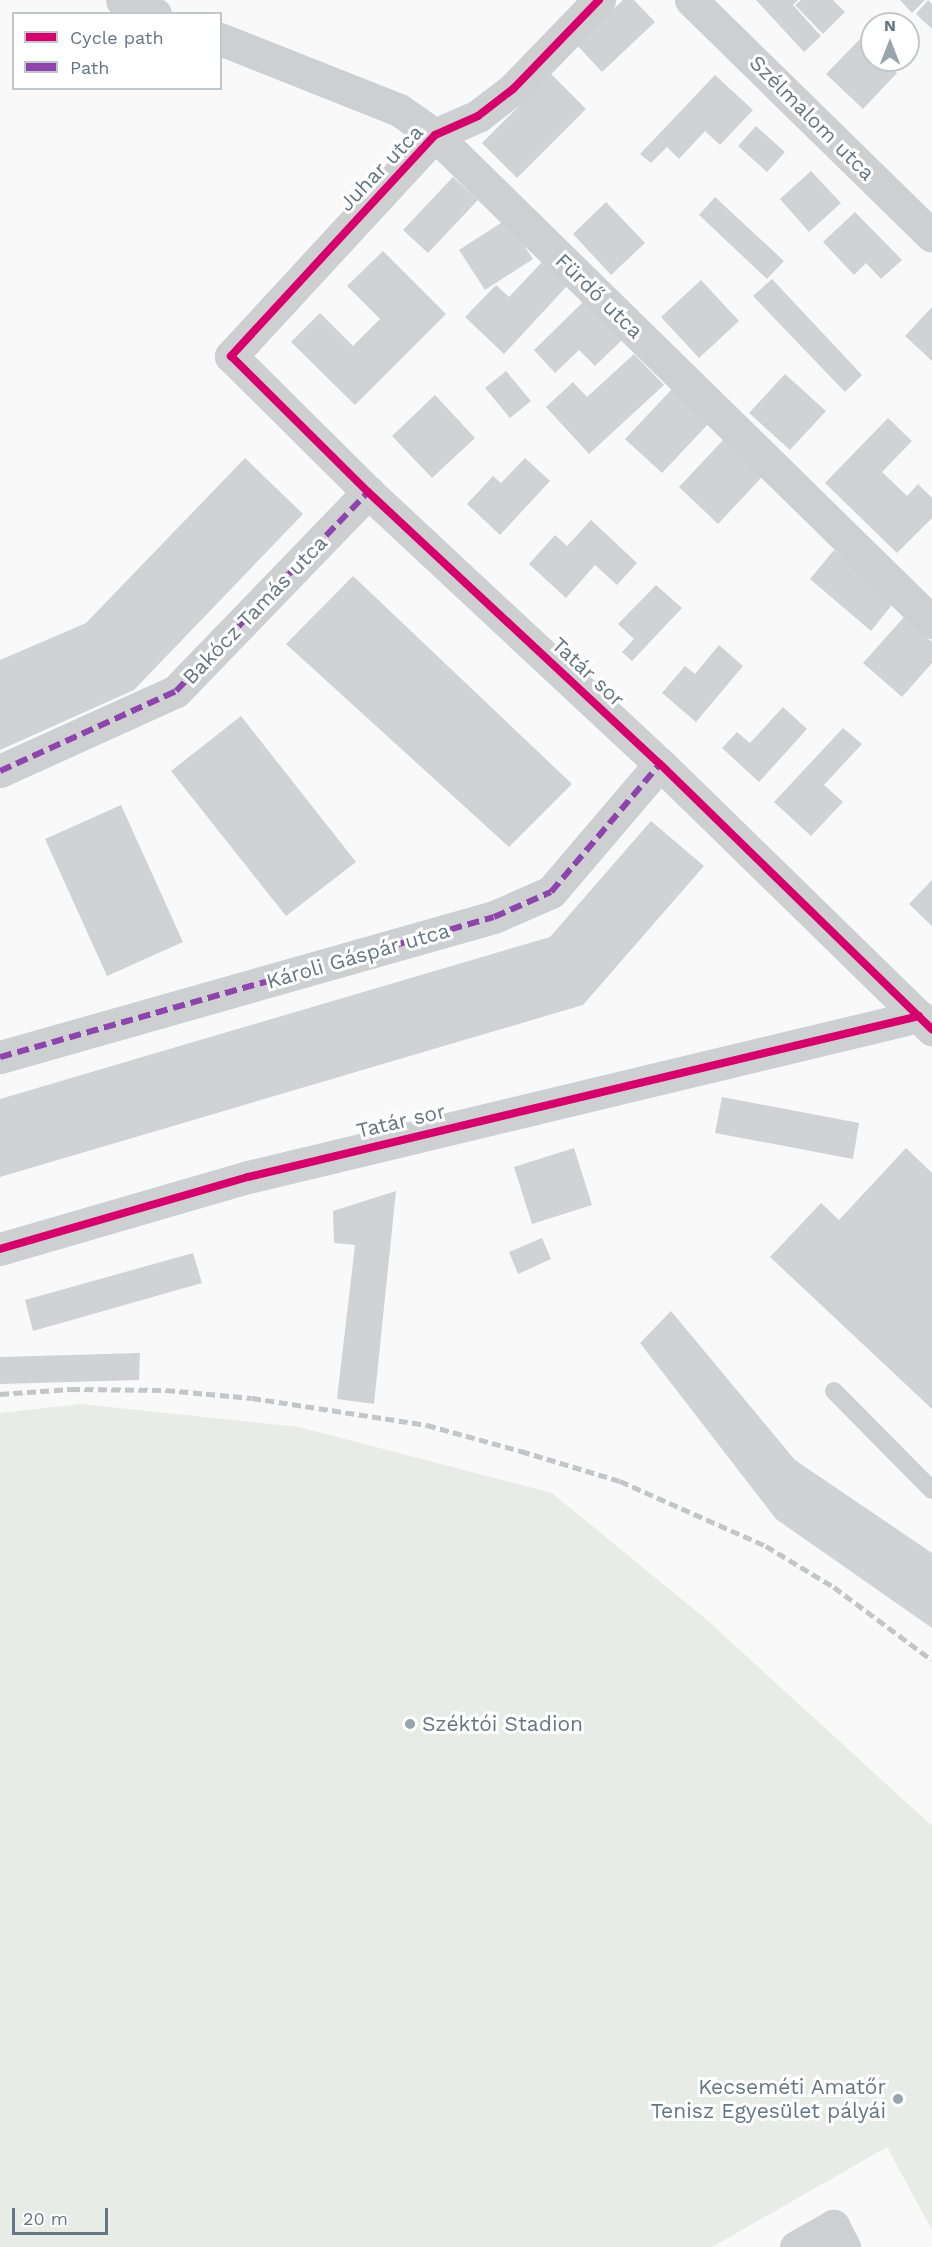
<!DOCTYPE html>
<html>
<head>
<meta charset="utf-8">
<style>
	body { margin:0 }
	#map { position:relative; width:932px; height:2247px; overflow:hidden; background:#f9f9f9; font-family:"Work Sans",sans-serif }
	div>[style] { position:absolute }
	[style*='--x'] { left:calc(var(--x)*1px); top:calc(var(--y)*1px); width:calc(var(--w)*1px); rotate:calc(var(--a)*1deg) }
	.green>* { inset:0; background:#e8ebe6 }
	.building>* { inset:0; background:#d0d2d3 }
	.service>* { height:18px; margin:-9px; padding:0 9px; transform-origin:9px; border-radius:9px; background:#cecfd0 }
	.minor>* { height:33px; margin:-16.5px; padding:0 16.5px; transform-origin:16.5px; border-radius:16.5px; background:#cecfd0 }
	.rail>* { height:4.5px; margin-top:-2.25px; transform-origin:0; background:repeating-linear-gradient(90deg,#c3c5c6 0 9px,transparent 0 13.5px) }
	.quiet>* { height:6px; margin-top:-3px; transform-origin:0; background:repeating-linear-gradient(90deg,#8e44ad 0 12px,transparent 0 18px) }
	.cycleway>* { height:8px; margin:-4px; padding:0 4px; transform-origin:4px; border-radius:4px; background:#d6006c }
	.dots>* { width:16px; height:16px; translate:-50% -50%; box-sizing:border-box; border:3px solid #fff; border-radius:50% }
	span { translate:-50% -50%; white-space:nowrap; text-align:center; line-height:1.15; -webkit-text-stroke:6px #fff; paint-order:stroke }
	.street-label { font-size:21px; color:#657683 }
	.poi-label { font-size:21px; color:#657683 }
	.left { translate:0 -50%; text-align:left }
	.right { translate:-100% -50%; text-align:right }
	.legend { position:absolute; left:12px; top:12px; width:210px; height:78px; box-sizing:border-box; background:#fff; border:2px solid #c1c8cd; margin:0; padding:8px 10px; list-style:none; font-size:18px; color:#657683 }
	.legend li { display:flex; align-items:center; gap:12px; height:30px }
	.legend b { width:30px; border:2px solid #c1c8cd }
	.north { position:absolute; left:860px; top:12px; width:60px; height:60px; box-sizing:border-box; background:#fff; border:2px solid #c1c8cd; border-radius:50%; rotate:0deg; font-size:16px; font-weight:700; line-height:24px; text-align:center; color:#657683 }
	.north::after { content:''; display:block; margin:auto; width:21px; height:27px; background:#99a4ac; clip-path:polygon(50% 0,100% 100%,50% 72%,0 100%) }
	.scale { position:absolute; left:12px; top:2208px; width:96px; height:27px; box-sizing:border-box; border:3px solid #657683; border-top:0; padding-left:8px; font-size:18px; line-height:21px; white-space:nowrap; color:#657683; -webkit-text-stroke:4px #fff; paint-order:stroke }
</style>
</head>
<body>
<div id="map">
	<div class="green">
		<div style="clip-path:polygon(81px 1404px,299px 1427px,552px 1493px,708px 1621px,932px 1826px,932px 2230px,887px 2147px,712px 2247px,0 2247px,0 1413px)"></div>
	</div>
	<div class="building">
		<div style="clip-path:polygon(623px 0,634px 0,655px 22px,602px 72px,576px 44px)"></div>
		<div style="clip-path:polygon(756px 0,798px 0,793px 5px,821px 36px,804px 52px)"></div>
		<div style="clip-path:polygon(801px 0,833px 0,845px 12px,823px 34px,795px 5px)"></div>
		<div style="clip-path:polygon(900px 0,925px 0,912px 13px)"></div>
		<div style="clip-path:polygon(928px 0,932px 4px,932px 29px,916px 14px)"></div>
		<div style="clip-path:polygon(861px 38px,872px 49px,872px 60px,883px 60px,897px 73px,863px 109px,826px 74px)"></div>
		<div style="clip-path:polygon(551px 74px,586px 109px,517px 178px,482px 143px)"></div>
		<div style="clip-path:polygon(715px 75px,753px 110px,720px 145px,705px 131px,679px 159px,667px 147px,651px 163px,640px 154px)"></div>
		<div style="clip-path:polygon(756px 126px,785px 152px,767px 172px,738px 146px)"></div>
		<div style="clip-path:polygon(811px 171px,841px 203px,809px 232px,780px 199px)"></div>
		<div style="clip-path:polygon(453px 177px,478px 200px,428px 253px,403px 230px)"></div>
		<div style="clip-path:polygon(715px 197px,784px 261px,767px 279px,699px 215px)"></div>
		<div style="clip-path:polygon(606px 202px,645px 243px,611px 275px,573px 234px)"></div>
		<div style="clip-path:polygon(855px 212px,902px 260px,881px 279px,866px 263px,854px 275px,823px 242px)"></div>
		<div style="clip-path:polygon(507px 219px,533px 259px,485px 290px,459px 250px)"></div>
		<div style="clip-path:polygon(383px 251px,446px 314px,355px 405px,291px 342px,320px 313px,353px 346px,380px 319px,347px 286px)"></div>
		<div style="clip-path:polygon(542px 262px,567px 286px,504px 354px,465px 317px,496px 285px,509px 297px)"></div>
		<div style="clip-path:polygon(772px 279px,862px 375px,845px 392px,753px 296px)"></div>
		<div style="clip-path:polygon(701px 280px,739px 321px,699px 358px,661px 317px)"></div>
		<div style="clip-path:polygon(584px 301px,622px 340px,595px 366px,579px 350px,555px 373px,534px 350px)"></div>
		<div style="clip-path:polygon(932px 307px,932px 361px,905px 336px)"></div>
		<div style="clip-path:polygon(634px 354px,664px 385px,589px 454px,546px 407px,573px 382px,587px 397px)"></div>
		<div style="clip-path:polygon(506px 371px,531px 401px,510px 418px,485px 388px)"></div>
		<div style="clip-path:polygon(785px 374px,826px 411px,790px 450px,749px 413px)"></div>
		<div style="clip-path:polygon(673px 388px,710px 422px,662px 473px,625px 439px)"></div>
		<div style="clip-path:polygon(435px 395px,475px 438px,432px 478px,392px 436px)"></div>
		<div style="clip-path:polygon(888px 418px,912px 441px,882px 472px,907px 496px,918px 484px,932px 498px,932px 518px,897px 553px,825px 483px)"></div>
		<div style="clip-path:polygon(724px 439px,763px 476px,718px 524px,679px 487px)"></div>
		<div style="clip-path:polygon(245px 458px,303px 514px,134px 690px,0 750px,0 660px,86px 623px)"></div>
		<div style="clip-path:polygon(525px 458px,550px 481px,500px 535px,467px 504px,493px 476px,501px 483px)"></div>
		<div style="clip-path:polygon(591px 520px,637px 563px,617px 585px,595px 565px,566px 598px,529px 564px,555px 535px,567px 546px)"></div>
		<div style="clip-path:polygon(834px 550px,895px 601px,871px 631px,810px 579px)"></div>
		<div style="clip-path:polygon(353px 576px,572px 784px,509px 847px,286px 644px)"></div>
		<div style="clip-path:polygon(656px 585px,682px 608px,632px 661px,622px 652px,634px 639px,618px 624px)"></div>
		<div style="clip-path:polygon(904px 617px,932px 642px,932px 663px,902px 697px,863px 663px)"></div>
		<div style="clip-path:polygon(719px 645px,743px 666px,696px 722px,662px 693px,685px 666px,695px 674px)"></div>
		<div style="clip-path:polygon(783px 707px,807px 729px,759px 782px,722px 748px,737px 732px,750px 743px)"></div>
		<div style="clip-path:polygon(241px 716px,356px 862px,286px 916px,171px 771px)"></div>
		<div style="clip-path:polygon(843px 728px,862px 744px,824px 785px,843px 802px,811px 836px,774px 802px)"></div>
		<div style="clip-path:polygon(121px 805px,183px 942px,107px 976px,45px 839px)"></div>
		<div style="clip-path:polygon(651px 821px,704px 866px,583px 1005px,0 1177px,0 1099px,550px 937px)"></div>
		<div style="clip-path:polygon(932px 880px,932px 926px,909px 904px)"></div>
		<div style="clip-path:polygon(722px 1097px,859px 1123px,853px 1159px,715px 1133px)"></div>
		<div style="clip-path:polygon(574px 1148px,592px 1205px,532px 1224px,514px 1167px)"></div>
		<div style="clip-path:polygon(906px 1148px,932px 1173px,932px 1409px,770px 1257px,821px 1203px,839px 1220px)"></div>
		<div style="clip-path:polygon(396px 1191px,374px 1404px,337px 1399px,355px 1245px,334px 1243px,333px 1211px)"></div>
		<div style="clip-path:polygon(542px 1238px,551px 1259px,518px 1274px,509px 1252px)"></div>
		<div style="clip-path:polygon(193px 1253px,202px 1283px,33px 1331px,25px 1300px)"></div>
		<div style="clip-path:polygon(671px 1311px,795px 1460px,932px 1553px,932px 1628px,776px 1519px,640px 1343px)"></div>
		<div style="clip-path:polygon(140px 1353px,139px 1380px,0 1384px,0 1357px)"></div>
	</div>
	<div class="service">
		<div style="--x:834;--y:1391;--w:139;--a:45.3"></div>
	</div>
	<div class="minor">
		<div style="--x:122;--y:0;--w:36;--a:23"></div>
		<div style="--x:599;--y:0;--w:124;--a:134"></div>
		<div style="--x:513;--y:89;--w:44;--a:142.4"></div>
		<div style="--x:478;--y:116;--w:47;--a:156.2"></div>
		<div style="--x:435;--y:135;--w:301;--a:132.7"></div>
		<div style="--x:231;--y:356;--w:193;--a:44.8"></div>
		<div style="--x:368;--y:492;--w:399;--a:43"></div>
		<div style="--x:660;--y:764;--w:380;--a:44.3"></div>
		<div style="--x:691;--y:0;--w:337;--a:44.4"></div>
		<div style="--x:220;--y:39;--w:193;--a:21.6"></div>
		<div style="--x:399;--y:110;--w:44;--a:34.8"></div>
		<div style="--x:435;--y:135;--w:696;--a:44.42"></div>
		<div style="--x:0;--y:771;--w:193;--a:-24.4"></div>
		<div style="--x:176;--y:691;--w:277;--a:-46"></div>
		<div style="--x:0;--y:1057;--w:513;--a:-15.82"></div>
		<div style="--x:494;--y:917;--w:62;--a:-23.7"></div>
		<div style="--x:551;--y:892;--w:168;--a:-49.6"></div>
		<div style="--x:0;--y:1249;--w:258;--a:-16.2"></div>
		<div style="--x:248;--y:1177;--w:690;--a:-13.49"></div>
		<div style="--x:796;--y:2247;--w:43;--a:-29.6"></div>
		<div style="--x:833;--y:2226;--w:24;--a:62"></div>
	</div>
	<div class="rail">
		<div style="--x:0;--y:1394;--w:71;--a:-4"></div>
		<div style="--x:71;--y:1389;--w:95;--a:0.6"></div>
		<div style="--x:166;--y:1390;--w:86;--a:5.3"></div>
		<div style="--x:252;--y:1398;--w:177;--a:8.8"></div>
		<div style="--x:427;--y:1425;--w:98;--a:15.5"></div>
		<div style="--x:521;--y:1451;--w:103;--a:16.9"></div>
		<div style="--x:620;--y:1481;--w:160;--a:24"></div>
		<div style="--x:766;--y:1546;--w:79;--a:31.1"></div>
		<div style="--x:834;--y:1587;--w:122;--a:36.7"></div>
	</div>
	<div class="quiet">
		<div style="--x:0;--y:771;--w:193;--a:-24.4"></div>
		<div style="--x:176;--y:691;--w:277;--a:-46"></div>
		<div style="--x:0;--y:1057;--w:513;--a:-15.82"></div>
		<div style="--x:494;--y:917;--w:62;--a:-23.7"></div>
		<div style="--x:551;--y:892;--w:168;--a:-49.6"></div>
	</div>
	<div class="cycleway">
		<div style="--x:599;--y:0;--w:124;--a:134"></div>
		<div style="--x:513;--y:89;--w:44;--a:142.4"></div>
		<div style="--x:478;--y:116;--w:47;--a:156.2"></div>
		<div style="--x:435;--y:135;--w:301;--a:132.7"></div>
		<div style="--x:231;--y:356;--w:193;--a:44.8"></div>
		<div style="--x:368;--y:492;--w:399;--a:43"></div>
		<div style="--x:660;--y:764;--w:380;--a:44.3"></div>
		<div style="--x:0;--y:1249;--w:258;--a:-16.2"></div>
		<div style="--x:248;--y:1177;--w:690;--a:-13.49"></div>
	</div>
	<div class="dots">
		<div style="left:410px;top:1724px;background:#99a4ac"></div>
		<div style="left:898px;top:2099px;background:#99a4ac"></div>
	</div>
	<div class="street-label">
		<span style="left:812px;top:118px;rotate:45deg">Szélmalom utca</span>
		<span style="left:381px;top:168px;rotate:-46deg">Juhar utca</span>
		<span style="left:599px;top:296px;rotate:44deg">Fürdő utca</span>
		<span style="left:255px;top:610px;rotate:-46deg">Bakócz Tamás utca</span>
		<span style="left:588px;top:672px;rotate:43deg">Tatár sor</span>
		<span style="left:358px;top:956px;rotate:-16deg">Károli Gáspár utca</span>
		<span style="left:401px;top:1121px;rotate:-13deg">Tatár sor</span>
	</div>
	<div class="poi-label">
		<span class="left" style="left:422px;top:1724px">Széktói Stadion</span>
		<span class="right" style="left:886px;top:2099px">Kecseméti Amatőr<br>Tenisz Egyesület pályái</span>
	</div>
	<ul class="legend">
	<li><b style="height:8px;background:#d6006c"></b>Cycle path</li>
	<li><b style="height:8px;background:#8e44ad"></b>Path</li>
	</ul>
	<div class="north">N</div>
	<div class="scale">20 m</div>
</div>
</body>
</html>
